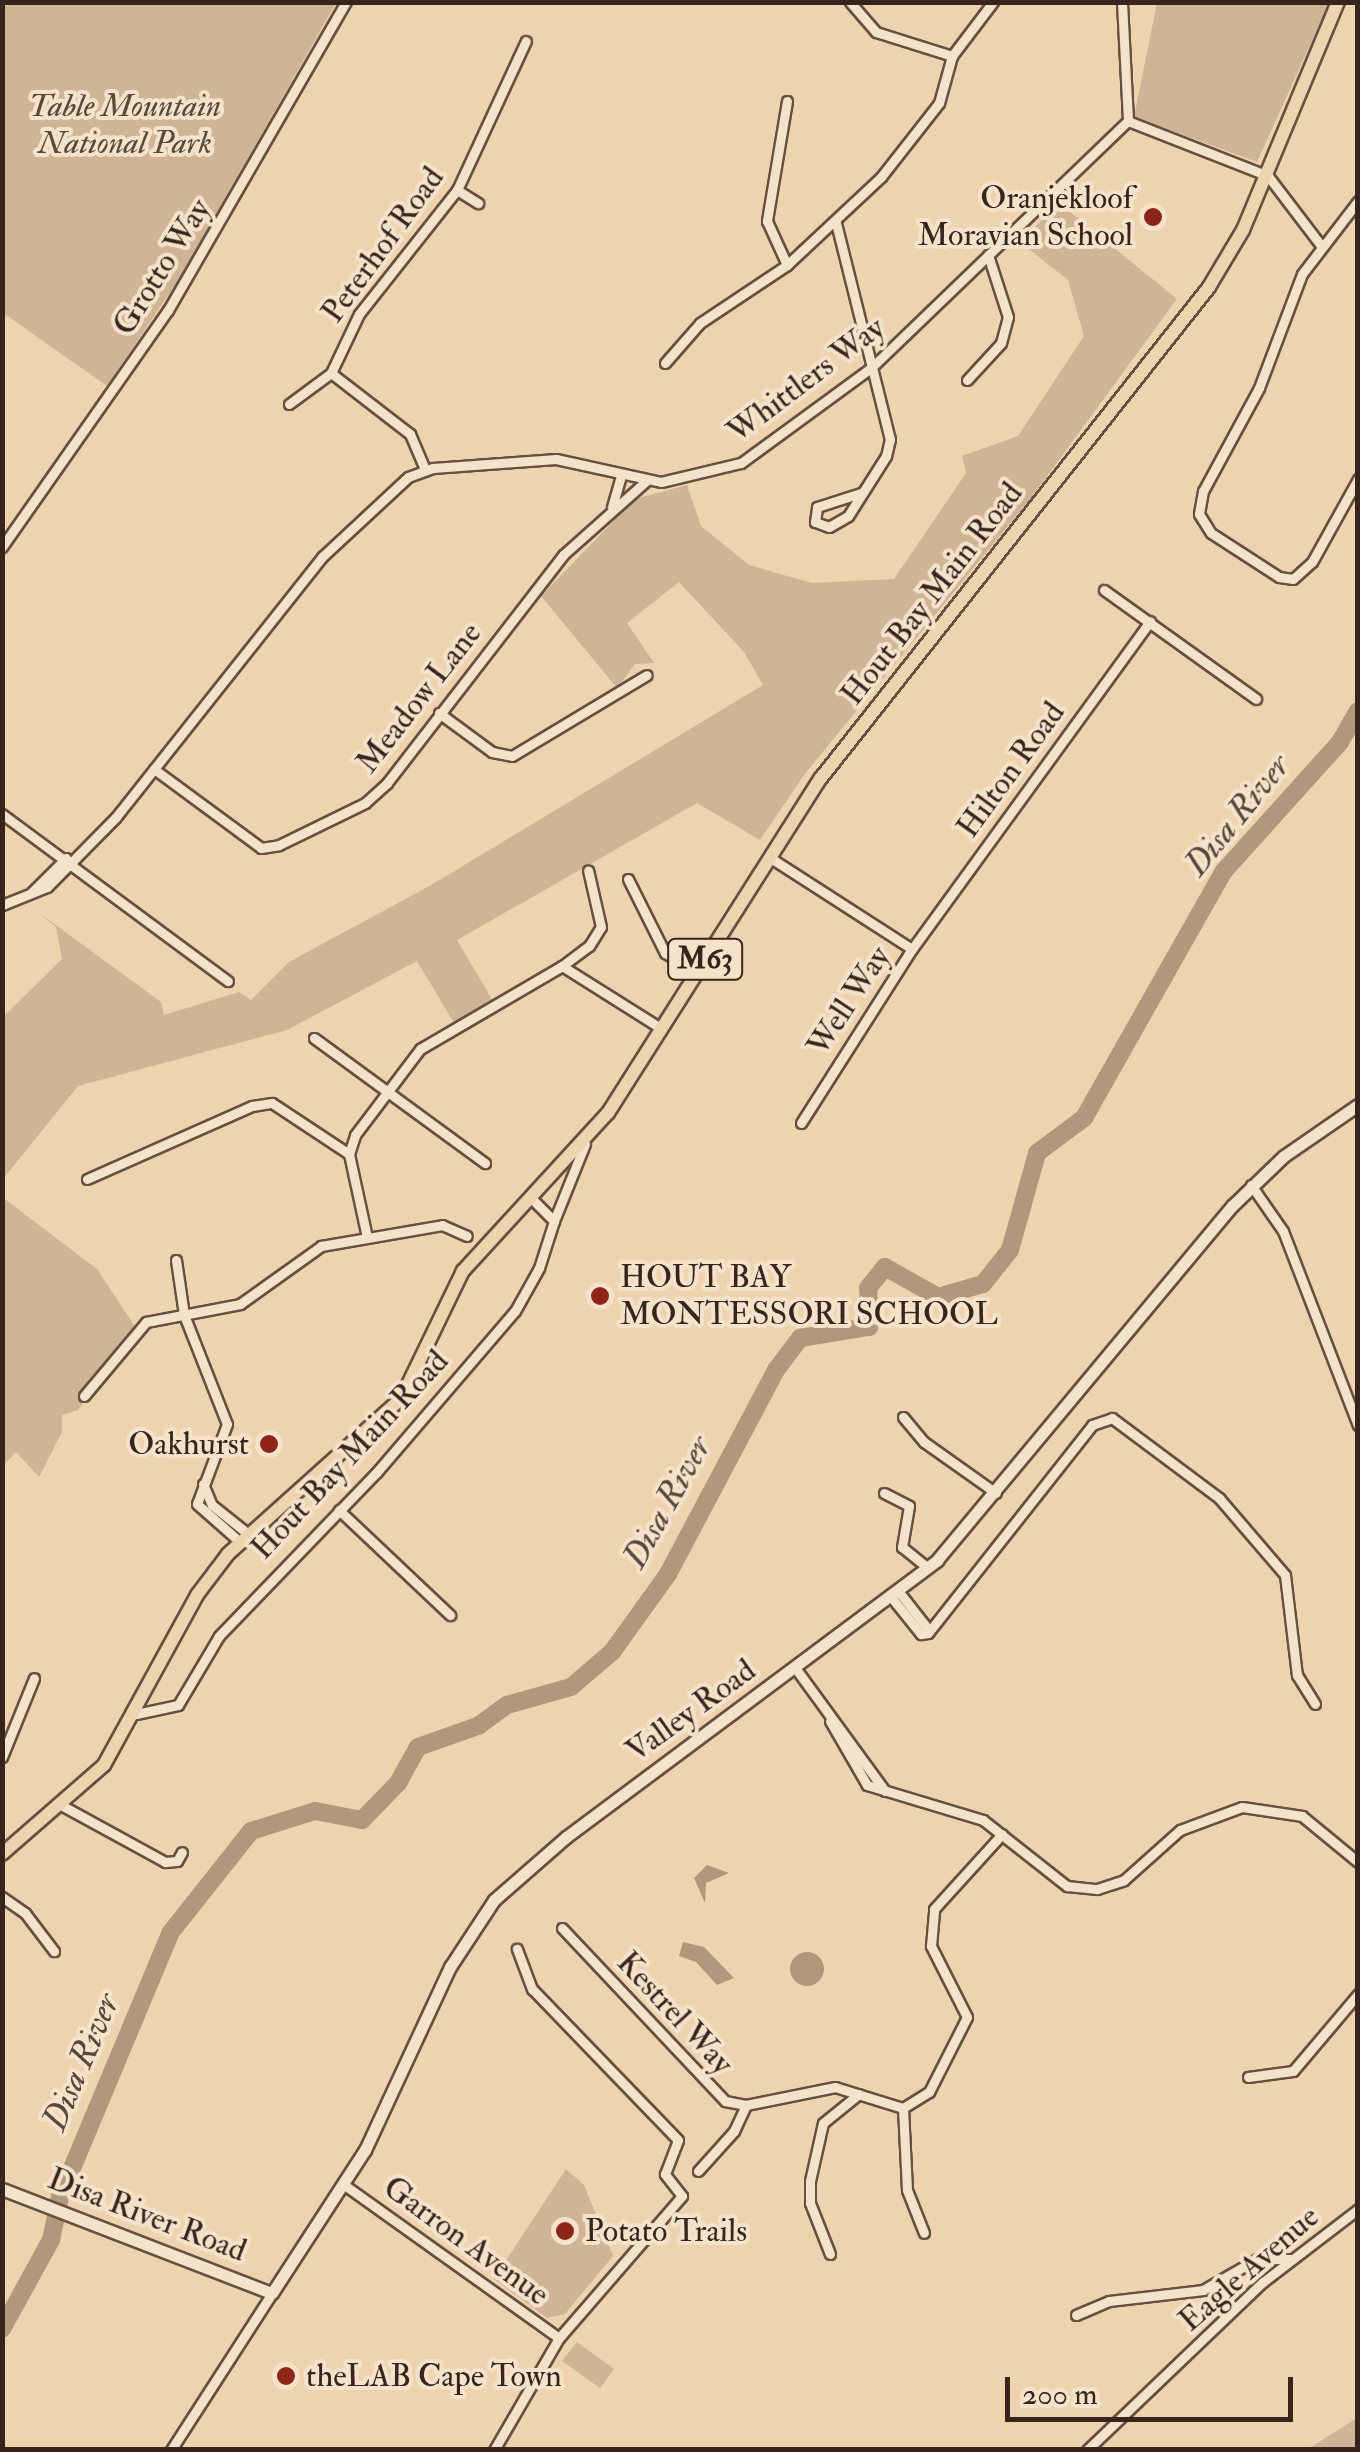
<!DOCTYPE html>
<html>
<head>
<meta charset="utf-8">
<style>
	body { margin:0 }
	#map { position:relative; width:1360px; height:2452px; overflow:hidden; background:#eed3af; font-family:"IM FELL Double Pica",serif }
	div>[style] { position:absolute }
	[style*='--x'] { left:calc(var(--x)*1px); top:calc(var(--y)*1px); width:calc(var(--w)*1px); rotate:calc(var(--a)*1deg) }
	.green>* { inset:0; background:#cfb596 }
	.water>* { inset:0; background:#b0987d }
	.round { border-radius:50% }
	.river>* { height:18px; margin:-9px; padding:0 9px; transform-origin:9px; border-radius:9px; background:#b0987d }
	.roads { filter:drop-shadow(2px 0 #655041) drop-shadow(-2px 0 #655041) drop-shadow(0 2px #655041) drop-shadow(0 -2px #655041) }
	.street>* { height:9px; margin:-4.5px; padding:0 4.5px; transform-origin:4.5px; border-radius:4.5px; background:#f4e2cb }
	.secondary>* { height:11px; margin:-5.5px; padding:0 5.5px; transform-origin:5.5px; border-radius:5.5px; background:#f4e2cb }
	.primary>* { height:12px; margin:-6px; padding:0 6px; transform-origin:6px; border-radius:6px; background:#eed3af }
	.dots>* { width:28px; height:28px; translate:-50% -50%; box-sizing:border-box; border:5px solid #f4e2cb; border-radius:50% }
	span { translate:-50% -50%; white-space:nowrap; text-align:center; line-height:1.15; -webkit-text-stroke:8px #f4e2cb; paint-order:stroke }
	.shield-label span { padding:2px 8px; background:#f4e2cb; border:2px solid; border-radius:8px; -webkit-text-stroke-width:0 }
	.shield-label { font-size:30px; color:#37241c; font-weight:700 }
	.park-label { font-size:32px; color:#5d483a; font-style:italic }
	.poi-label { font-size:32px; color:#37241c }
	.right { translate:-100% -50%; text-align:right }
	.left { translate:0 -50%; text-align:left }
	.street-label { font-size:32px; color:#37241c }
	.water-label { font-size:35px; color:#5b4739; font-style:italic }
	.frame { position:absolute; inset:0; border:5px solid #37241c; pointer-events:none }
	.scale { position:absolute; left:1005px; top:2377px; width:288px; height:45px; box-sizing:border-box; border:5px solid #37241c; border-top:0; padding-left:12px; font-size:30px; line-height:35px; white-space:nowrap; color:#37241c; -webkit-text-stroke:8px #f4e2cb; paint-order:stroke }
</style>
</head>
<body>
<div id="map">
	<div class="green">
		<div style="clip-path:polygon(3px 2px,336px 3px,183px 273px,107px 386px,3px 313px)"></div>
		<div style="clip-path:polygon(1157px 3px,1329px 3px,1257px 162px,1134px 117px)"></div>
		<div style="clip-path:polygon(1059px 203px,1177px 299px,1031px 498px,804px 775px,760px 840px,697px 803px,457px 940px,494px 1003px,456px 1026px,417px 961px,287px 1030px,78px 1086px,3px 1179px,3px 1017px,62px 959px,56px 927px,38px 912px,161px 1002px,164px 1015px,239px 992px,251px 1000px,289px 962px,433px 884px,763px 685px,744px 652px,679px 582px,627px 623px,654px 663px,635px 664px,617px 688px,541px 596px,635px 499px,687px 485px,701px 526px,749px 565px,812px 583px,894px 579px,966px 473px,962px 456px,1018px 436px,1084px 336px,1068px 280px,1020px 242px)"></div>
		<div style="clip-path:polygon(2px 1197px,97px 1269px,138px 1331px,78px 1410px,62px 1415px,62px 1432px,39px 1477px,16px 1452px,3px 1466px)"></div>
		<div style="clip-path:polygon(566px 2169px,584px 2185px,613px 2256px,565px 2314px,547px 2318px,494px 2279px)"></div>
		<div style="clip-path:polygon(577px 2342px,614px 2369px,600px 2388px,562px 2361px)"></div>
		<div style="clip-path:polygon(1357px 2418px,1357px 2449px,1308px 2449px)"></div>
	</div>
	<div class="water">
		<div style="clip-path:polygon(707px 1865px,729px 1873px,706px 1883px,705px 1903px,694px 1878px)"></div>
		<div style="clip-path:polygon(683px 1942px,704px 1947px,734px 1978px,717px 1985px,696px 1962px,679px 1956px)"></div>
		<div class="round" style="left:790px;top:1952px;width:34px;height:34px"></div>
	</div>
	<div class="river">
		<div style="--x:2;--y:2329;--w:102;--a:-61.2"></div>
		<div style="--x:51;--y:2240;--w:44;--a:-78.2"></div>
		<div style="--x:60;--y:2197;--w:287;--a:-67.3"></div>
		<div style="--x:171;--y:1932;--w:129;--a:-51.6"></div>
		<div style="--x:251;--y:1831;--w:67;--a:-17.4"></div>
		<div style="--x:315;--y:1811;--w:48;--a:10.8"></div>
		<div style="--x:362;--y:1820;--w:52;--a:-45.8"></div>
		<div style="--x:398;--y:1783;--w:41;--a:-60.9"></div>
		<div style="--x:418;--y:1747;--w:64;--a:-19.3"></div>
		<div style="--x:478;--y:1726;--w:36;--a:-36"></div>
		<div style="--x:507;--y:1705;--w:66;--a:-15.7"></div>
		<div style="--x:571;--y:1687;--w:54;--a:-40.5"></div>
		<div style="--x:612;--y:1652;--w:96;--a:-54.3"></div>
		<div style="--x:668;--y:1574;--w:231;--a:-62.1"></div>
		<div style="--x:776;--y:1370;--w:40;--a:-53"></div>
		<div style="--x:800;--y:1338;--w:70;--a:-9.1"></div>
		<div style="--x:869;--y:1327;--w:39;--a:-91"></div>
		<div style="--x:868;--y:1288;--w:27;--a:-51"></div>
		<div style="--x:885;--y:1267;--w:61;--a:29.5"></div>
		<div style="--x:938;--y:1297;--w:47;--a:-16.1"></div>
		<div style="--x:983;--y:1284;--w:43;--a:-51.5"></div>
		<div style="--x:1010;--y:1250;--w:101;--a:-74.4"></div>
		<div style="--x:1037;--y:1153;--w:59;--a:-36.7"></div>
		<div style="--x:1084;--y:1118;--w:284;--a:-60.5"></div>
		<div style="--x:1224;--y:871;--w:173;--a:-48"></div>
		<div style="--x:1340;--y:742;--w:36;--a:-60"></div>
	</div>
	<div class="roads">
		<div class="street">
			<div style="--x:850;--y:2;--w:40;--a:49"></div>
			<div style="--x:876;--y:32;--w:80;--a:17.5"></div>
			<div style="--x:1122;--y:2;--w:119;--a:87.1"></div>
			<div style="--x:1128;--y:121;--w:150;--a:21.4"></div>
			<div style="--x:1268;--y:176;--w:89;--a:52.7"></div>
			<div style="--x:787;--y:101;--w:122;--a:99.5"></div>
			<div style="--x:767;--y:221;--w:48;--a:65.6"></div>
			<div style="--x:457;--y:190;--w:25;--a:32"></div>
			<div style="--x:1358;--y:201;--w:92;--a:127.5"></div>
			<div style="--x:1302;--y:274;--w:122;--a:110.7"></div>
			<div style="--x:1259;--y:388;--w:117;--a:118.5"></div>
			<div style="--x:1203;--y:491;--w:23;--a:100"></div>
			<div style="--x:1199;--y:514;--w:22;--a:58"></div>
			<div style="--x:1211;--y:533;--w:81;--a:32.9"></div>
			<div style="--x:1279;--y:577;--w:14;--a:8"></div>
			<div style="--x:1293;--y:579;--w:25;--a:-42"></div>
			<div style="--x:1312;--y:562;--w:95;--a:-61"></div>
			<div style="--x:836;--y:223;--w:223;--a:76"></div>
			<div style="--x:890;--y:439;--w:17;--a:103"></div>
			<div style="--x:886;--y:456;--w:71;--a:122.3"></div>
			<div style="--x:848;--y:516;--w:22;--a:150"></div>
			<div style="--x:829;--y:527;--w:15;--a:-160"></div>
			<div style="--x:815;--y:522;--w:15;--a:-82"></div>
			<div style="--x:817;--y:507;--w:46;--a:-17.7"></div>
			<div style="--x:665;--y:363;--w:53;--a:-48.8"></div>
			<div style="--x:700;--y:323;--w:105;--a:-33.7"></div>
			<div style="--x:787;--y:265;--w:129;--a:-43.1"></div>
			<div style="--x:881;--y:177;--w:94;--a:-51.9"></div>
			<div style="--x:939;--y:103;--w:49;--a:-74.5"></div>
			<div style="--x:952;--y:56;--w:68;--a:-52.8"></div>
			<div style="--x:331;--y:373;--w:65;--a:-64.6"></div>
			<div style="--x:359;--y:314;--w:158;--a:-51.7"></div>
			<div style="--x:457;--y:190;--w:164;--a:-65.2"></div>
			<div style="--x:331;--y:373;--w:100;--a:37.7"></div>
			<div style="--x:410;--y:434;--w:38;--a:67"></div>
			<div style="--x:967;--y:380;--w:50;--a:-47.4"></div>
			<div style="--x:1001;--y:343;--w:27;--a:-75"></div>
			<div style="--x:1008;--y:317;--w:65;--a:-107.9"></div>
			<div style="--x:289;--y:404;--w:52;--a:-36.4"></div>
			<div style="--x:612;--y:507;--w:32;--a:-74"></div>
			<div style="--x:2;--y:547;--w:289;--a:-55"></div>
			<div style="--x:168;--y:310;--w:356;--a:-60"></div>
			<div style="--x:1104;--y:590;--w:187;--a:35.6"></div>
			<div style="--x:439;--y:713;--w:66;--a:36.3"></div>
			<div style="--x:492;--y:752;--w:20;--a:11"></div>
			<div style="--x:512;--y:756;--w:157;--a:-31"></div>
			<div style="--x:154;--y:769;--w:133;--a:36.4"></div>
			<div style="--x:261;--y:848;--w:18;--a:-9"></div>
			<div style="--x:279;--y:845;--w:96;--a:-26"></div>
			<div style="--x:365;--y:803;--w:30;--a:-42"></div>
			<div style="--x:387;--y:783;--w:288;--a:-52.3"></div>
			<div style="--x:563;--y:555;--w:110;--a:-41.7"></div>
			<div style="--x:2;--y:814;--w:281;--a:36.5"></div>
			<div style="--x:769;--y:857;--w:170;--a:32.8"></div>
			<div style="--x:628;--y:879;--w:83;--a:63.4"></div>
			<div style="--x:665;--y:953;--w:37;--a:31"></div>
			<div style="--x:32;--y:892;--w:48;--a:-45"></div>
			<div style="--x:2;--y:905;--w:48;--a:-21.8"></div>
			<div style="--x:47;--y:887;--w:98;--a:-45.4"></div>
			<div style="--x:116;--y:817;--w:332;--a:-51.6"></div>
			<div style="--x:322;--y:557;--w:117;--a:-42.9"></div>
			<div style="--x:408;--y:477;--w:27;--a:-20"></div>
			<div style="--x:433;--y:468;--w:123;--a:-4.2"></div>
			<div style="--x:556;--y:459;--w:107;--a:12.4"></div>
			<div style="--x:661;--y:482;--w:82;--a:-13.4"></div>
			<div style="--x:741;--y:463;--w:162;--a:-36.2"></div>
			<div style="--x:872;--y:367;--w:355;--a:-43.9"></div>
			<div style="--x:562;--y:966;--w:34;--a:-37"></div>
			<div style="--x:589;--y:946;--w:22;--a:-58"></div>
			<div style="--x:601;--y:927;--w:58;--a:-102.8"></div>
			<div style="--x:314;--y:1038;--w:212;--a:36.2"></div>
			<div style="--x:801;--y:1123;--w:206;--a:-57.5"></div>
			<div style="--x:912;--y:949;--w:405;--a:-54"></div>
			<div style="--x:349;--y:1154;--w:20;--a:-72"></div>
			<div style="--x:355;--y:1135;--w:108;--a:-52.9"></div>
			<div style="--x:420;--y:1049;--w:164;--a:-30.3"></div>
			<div style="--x:562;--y:966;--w:118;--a:32.2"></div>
			<div style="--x:87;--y:1179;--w:180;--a:-23.9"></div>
			<div style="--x:252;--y:1106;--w:20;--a:-9"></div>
			<div style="--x:272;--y:1103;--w:92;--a:33.5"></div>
			<div style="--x:349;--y:1154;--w:85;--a:77.8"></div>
			<div style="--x:1251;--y:1185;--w:56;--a:55.2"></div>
			<div style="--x:1283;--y:1231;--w:208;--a:68.9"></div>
			<div style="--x:554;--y:1221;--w:83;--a:-68.1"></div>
			<div style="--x:176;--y:1260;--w:56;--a:81.7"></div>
			<div style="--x:184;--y:1315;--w:117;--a:68.5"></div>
			<div style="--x:227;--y:1424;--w:85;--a:110.6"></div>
			<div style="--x:197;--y:1504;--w:56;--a:41.4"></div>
			<div style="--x:84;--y:1396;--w:97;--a:-50"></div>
			<div style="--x:146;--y:1322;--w:96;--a:-10.8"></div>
			<div style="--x:240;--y:1304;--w:100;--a:-35.6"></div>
			<div style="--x:321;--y:1246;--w:123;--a:-9.8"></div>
			<div style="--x:442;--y:1225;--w:27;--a:24"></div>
			<div style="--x:903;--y:1417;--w:33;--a:50"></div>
			<div style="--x:924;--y:1442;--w:88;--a:35.3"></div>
			<div style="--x:203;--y:1484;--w:23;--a:67"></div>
			<div style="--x:212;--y:1505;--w:45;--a:38.7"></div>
			<div style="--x:884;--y:1493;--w:28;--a:27"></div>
			<div style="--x:909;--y:1506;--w:42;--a:99.7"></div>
			<div style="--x:902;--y:1547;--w:33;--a:39"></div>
			<div style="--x:339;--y:1510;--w:153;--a:43.4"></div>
			<div style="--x:899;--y:1592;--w:47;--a:51.9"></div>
			<div style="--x:891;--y:1597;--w:48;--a:51"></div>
			<div style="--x:921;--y:1634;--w:7;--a:-8"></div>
			<div style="--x:928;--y:1633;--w:265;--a:-51.7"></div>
			<div style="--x:1092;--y:1425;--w:21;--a:-19"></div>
			<div style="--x:1112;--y:1418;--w:134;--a:36.8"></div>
			<div style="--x:1219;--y:1498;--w:101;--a:49.4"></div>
			<div style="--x:1285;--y:1575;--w:101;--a:83.2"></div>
			<div style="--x:1297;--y:1675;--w:34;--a:58"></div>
			<div style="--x:796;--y:1669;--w:151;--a:53.9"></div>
			<div style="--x:136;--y:1714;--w:43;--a:-12.1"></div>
			<div style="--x:178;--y:1705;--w:80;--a:-59.3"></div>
			<div style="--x:219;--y:1636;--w:226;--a:-46.1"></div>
			<div style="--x:376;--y:1473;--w:213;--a:-49.4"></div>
			<div style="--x:515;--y:1311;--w:49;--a:-60.8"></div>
			<div style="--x:539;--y:1268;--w:49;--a:-72.3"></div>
			<div style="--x:554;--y:1221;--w:30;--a:-135"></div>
			<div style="--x:830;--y:1721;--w:74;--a:60"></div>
			<div style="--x:867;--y:1785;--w:121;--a:16.8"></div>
			<div style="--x:983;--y:1820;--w:107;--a:38.2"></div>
			<div style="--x:1067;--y:1886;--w:30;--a:6"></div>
			<div style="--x:1097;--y:1889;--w:28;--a:-18"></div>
			<div style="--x:1124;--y:1880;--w:75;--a:-41.8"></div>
			<div style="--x:1180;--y:1830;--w:66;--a:-20.4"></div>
			<div style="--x:1242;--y:1807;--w:61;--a:8.5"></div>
			<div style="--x:1302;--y:1816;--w:72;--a:39.4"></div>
			<div style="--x:2;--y:1757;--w:85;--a:-67.9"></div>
			<div style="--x:61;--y:1805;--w:119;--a:28.7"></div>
			<div style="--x:165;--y:1862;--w:12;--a:-5"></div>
			<div style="--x:177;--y:1861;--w:10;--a:-61"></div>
			<div style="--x:2;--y:1897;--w:28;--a:35"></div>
			<div style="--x:25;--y:1913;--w:48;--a:52.7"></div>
			<div style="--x:562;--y:1928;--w:238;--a:46.7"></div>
			<div style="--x:725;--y:2101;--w:21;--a:11"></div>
			<div style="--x:746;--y:2105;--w:91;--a:-11.4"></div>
			<div style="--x:835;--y:2087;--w:71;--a:17.2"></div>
			<div style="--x:903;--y:2108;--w:31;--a:-32"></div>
			<div style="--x:929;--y:2092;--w:84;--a:-63.1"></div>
			<div style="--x:967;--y:2017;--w:80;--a:-116.9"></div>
			<div style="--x:931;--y:1946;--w:37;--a:-85"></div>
			<div style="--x:934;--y:1909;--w:101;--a:-47.8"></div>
			<div style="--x:1248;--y:2077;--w:45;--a:-7.6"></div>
			<div style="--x:1293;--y:2071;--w:101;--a:-49.8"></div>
			<div style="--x:903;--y:2108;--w:82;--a:87.2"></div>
			<div style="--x:907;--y:2190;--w:46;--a:68.4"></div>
			<div style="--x:698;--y:2171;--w:54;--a:-48"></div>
			<div style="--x:734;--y:2131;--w:29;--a:-65"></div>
			<div style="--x:343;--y:2184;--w:265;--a:35.5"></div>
			<div style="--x:830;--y:2254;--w:55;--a:-111.4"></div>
			<div style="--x:810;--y:2203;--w:22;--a:-90"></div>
			<div style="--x:810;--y:2181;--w:59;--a:-77.4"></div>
			<div style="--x:823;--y:2123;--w:46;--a:-38.9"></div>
			<div style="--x:1076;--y:2315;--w:36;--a:-23"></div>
			<div style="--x:1109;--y:2301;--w:95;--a:-6.7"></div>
			<div style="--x:1203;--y:2290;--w:62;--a:-29.9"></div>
			<div style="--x:1257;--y:2259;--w:33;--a:0"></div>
			<div style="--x:171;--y:2450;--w:187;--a:-57.2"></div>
			<div style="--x:494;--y:2450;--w:129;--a:-59.9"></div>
			<div style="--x:559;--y:2338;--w:188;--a:-49.1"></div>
			<div style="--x:682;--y:2196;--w:28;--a:-128"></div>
			<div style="--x:665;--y:2174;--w:36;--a:-69"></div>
			<div style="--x:678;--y:2140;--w:210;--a:-134"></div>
			<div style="--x:532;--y:1989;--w:43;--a:-110.6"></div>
			<div style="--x:1087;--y:2450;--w:243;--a:-43.7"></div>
			<div style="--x:1263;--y:2282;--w:120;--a:-37.5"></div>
		</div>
		<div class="secondary">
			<div style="--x:2;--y:2189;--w:289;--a:21.1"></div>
			<div style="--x:272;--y:2293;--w:171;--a:-57"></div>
			<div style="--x:365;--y:2150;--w:202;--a:-65.1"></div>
			<div style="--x:450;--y:1967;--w:80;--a:-56.7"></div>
			<div style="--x:494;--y:1900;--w:96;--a:-41.2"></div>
			<div style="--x:566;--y:1837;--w:463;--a:-36.7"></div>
			<div style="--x:937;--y:1560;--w:461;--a:-50.2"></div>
			<div style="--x:1232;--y:1206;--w:72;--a:-43.9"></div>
			<div style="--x:1284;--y:1156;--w:90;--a:-34.6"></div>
		</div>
		<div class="primary">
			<div style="--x:2;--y:1854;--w:135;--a:-41.1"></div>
			<div style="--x:104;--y:1765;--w:194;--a:-61.3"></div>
			<div style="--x:197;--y:1595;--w:51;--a:-52.9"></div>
			<div style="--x:228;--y:1554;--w:232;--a:-41.9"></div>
			<div style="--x:401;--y:1399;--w:142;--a:-64.2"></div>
			<div style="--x:463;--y:1271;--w:214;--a:-47.5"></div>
			<div style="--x:608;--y:1113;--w:397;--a:-57.6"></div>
			<div style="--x:821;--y:778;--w:626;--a:-51.68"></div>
			<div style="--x:1209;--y:287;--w:66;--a:-59.2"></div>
			<div style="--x:1243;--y:230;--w:247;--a:-67.4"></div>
		</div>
	</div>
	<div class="dots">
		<div style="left:1153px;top:217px;background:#8f2418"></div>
		<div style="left:600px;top:1296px;background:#8f2418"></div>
		<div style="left:269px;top:1444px;background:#8f2418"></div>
		<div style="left:565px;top:2231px;background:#8f2418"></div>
		<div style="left:286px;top:2376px;background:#8f2418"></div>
	</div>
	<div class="shield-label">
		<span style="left:705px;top:959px">M63</span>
	</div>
	<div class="park-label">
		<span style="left:125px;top:125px">Table Mountain<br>National Park</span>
	</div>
	<div class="poi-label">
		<span class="right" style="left:1133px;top:217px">Oranjekloof<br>Moravian School</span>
		<span class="left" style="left:620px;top:1296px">HOUT BAY<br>MONTESSORI SCHOOL</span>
		<span class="right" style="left:249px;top:1444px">Oakhurst</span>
		<span class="left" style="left:585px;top:2231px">Potato Trails</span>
		<span class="left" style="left:306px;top:2376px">theLAB Cape Town</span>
	</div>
	<div class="street-label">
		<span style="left:383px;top:245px;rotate:-54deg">Peterhof Road</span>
		<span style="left:162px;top:267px;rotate:-58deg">Grotto Way</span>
		<span style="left:806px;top:380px;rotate:-37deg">Whittlers Way</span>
		<span style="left:932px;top:594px;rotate:-52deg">Hout Bay Main Road</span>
		<span style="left:419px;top:698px;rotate:-52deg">Meadow Lane</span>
		<span style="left:1011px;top:770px;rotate:-54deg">Hilton Road</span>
		<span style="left:849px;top:1001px;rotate:-57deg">Well Way</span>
		<span style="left:350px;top:1455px;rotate:-47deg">Hout Bay Main Road</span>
		<span style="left:691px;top:1711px;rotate:-36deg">Valley Road</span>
		<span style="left:675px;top:2013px;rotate:47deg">Kestrel Way</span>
		<span style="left:147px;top:2215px;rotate:21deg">Disa River Road</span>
		<span style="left:466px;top:2241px;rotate:36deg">Garron Avenue</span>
		<span style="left:1249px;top:2269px;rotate:-41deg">Eagle Avenue</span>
	</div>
	<div class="water-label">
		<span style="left:1237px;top:815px;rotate:-51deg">Disa River</span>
		<span style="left:667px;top:1502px;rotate:-61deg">Disa River</span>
		<span style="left:81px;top:2062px;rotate:-67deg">Disa River</span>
	</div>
	<div class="frame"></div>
	<div class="scale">200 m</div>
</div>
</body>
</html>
